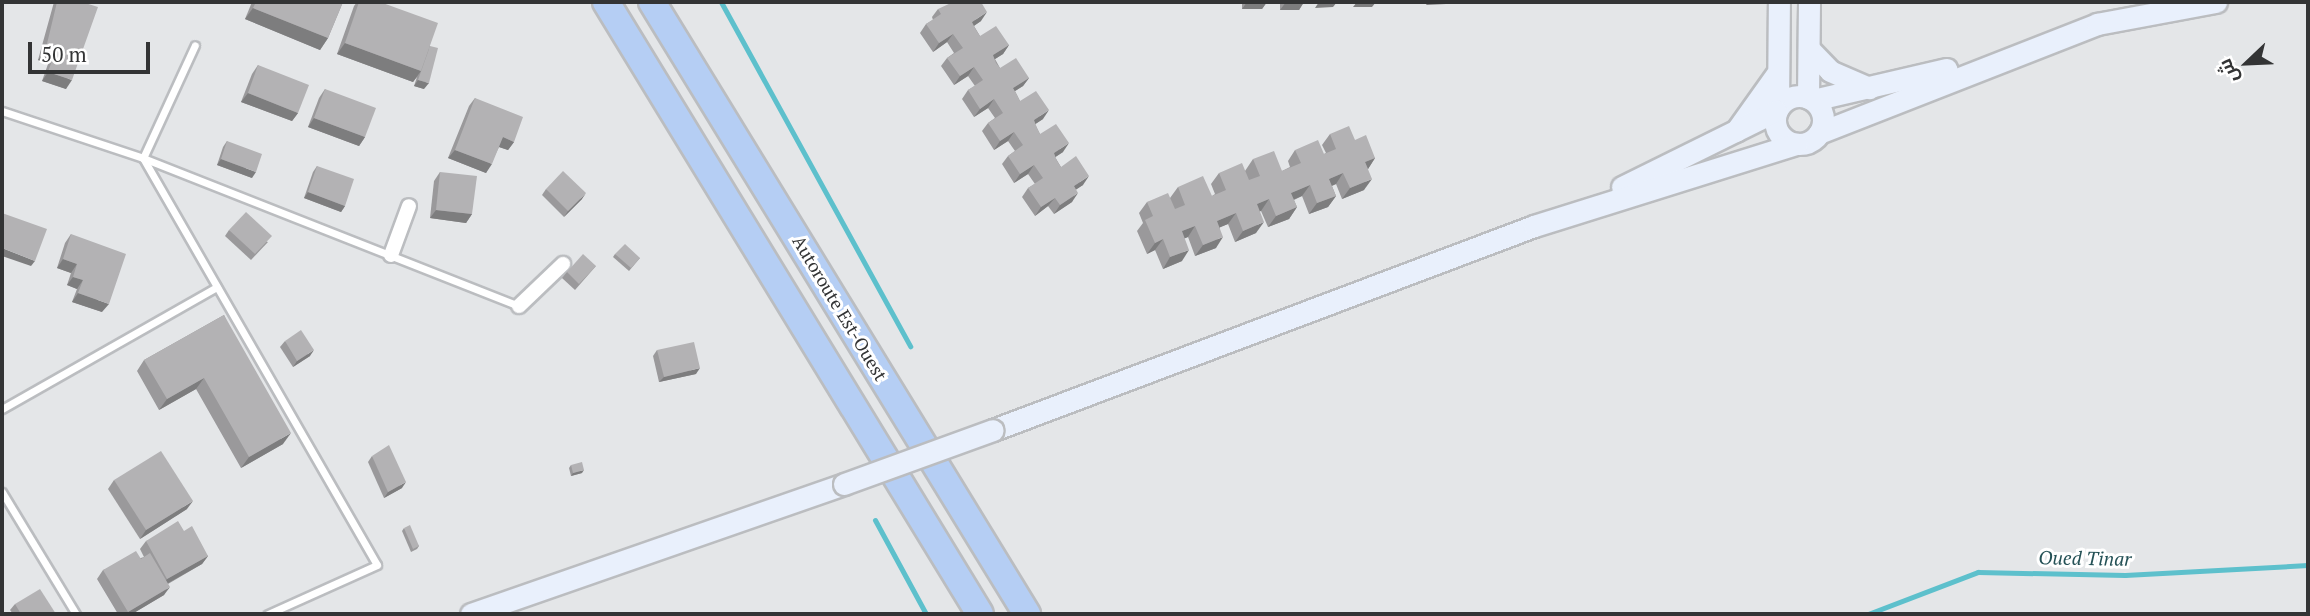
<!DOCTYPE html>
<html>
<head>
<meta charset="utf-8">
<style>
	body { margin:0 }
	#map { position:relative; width:2310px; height:616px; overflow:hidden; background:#e4e6e8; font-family:"PT Serif",Cairo,serif }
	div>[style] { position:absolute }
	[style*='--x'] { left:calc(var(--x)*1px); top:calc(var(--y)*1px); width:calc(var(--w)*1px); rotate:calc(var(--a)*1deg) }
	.stream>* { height:5px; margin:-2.5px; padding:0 2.5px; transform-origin:2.5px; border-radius:2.5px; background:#5dc0cc }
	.roads { filter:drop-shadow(2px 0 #bbbdc0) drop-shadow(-2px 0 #bbbdc0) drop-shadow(0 2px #bbbdc0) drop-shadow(0 -2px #bbbdc0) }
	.lane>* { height:7px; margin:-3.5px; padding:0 3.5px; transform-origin:3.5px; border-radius:3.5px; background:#fff }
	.street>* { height:14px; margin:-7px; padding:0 7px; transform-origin:7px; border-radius:7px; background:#fff }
	.secondary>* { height:21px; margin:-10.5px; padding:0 10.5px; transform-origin:10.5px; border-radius:10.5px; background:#e9f0fc }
	.secondary>.ring { margin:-10.5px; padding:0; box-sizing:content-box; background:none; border:21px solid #e9f0fc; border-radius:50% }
	.highway>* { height:26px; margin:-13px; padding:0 13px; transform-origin:13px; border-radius:13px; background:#b5cef4 }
	.bridges { filter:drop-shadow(2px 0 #bbbdc0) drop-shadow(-2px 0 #bbbdc0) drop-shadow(0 2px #bbbdc0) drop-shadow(0 -2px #bbbdc0) }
	.secondary-bridge>* { height:21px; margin:-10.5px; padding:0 10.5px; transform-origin:10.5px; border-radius:10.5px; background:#e9f0fc }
	.wall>* { inset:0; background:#9a999b }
	.shaded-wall>* { inset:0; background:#7d7d7e }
	.building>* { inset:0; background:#b3b2b4 }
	span { translate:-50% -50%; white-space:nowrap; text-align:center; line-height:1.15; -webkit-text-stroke:6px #fff; paint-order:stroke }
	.street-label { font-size:18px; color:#333435 }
	.water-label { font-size:19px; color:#245156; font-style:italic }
	.frame { position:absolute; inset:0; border:4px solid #333435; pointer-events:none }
	.north { position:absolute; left:2212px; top:28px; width:70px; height:70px; -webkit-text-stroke:5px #fff; paint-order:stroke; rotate:247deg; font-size:19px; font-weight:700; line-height:28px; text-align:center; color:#333435 }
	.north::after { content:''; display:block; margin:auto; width:24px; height:32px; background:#333435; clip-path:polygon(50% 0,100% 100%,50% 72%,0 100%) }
	.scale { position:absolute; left:28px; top:42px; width:122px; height:32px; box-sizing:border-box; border:4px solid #333435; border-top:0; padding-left:9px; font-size:21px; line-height:24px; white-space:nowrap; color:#333435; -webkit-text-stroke:5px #fff; paint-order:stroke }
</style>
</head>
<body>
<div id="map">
	<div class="stream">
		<div style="--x:721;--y:2;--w:393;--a:61.2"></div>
		<div style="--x:875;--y:520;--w:107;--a:61.5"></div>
		<div style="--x:1868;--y:614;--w:118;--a:-20.9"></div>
		<div style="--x:1978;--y:572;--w:147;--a:1.2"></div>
		<div style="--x:2125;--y:575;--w:183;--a:-3.1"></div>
	</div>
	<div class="roads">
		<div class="lane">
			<div style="--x:2;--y:111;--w:149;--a:18.4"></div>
			<div style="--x:143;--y:158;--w:404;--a:21.5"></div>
			<div style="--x:143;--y:158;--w:469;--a:60.1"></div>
			<div style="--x:377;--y:565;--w:120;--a:155.8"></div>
			<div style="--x:143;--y:158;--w:124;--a:-65.3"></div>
			<div style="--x:2;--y:409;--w:247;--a:-29.6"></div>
			<div style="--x:2;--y:492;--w:143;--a:58.8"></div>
		</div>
		<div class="street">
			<div style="--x:391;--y:255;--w:52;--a:-69.8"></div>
			<div style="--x:519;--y:306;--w:61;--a:-43.7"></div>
		</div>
		<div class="secondary">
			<div style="--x:1809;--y:49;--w:30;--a:46"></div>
			<div style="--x:1830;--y:71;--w:43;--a:23.6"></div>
			<div class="ring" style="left:1775px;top:96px;width:27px;height:27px"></div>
			<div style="--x:1808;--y:98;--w:96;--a:-89.4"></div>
			<div style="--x:1813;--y:100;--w:137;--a:-13.1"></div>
			<div style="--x:1778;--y:108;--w:106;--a:-89.5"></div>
			<div style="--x:1736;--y:131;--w:69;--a:-54.5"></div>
			<div style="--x:1819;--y:133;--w:299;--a:-21.4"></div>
			<div style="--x:2097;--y:24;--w:121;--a:-10.5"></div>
			<div style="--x:1622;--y:187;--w:172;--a:-26.3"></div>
			<div style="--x:993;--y:430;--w:578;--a:-20.66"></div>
			<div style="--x:1534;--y:226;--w:275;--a:-17.4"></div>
			<div style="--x:471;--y:614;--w:395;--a:-19.2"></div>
		</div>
		<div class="highway">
			<div style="--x:606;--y:2;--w:717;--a:58.57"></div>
			<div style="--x:652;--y:2;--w:718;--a:58.5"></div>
		</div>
	</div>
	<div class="bridges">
		<div class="secondary-bridge">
			<div style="--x:844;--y:484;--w:158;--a:-19.9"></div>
		</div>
	</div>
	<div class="wall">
		<div style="clip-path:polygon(54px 2px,82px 2px,66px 89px,42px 81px,48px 64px,38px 60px)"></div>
		<div style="clip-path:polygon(252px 2px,343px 2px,328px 38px,320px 50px,245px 19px)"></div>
		<div style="clip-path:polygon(357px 2px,380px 2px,430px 46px,424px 89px,414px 86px,417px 77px,413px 82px,337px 54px,354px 6px)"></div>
		<div style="clip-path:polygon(1242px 2px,1267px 2px,1262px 9px,1242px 9px)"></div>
		<div style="clip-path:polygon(1280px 2px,1304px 2px,1299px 10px,1280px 10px)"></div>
		<div style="clip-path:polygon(938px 9px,981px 21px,974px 26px,980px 36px,1009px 45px,1003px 54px,995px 59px,1000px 68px,1029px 78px,1023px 86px,1015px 91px,1020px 101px,1043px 119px,1035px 124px,1040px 134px,1063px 152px,1055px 157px,1061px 167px,1083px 185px,1076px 189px,1072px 202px,1054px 214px,1048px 206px,1035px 216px,1022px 197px,1028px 188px,1035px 184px,1028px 174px,1014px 183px,1002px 164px,1008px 156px,1015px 151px,1008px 141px,994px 150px,982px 131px,988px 123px,995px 118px,988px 108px,974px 117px,962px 99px,968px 90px,975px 86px,968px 76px,954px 85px,941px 66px,947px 58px,954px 53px,947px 42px,933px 52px,920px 33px,926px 24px,933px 20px,932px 17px)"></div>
		<div style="clip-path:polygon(258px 65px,298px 113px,292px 121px,241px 102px,252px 74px)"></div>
		<div style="clip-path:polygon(325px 89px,365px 137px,359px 146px,308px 127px,319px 98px)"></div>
		<div style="clip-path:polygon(475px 98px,514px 142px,508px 150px,499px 147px,486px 173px,448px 158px,469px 106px)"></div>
		<div style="clip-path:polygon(1330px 134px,1355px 140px,1375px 158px,1368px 169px,1364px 190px,1342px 199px,1336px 184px,1332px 186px,1336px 196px,1328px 207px,1309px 214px,1302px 196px,1294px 200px,1297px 207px,1289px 219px,1268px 227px,1261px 211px,1260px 211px,1256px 233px,1235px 242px,1228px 224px,1220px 227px,1216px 248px,1195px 256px,1188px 237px,1184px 238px,1182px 261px,1163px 269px,1155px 250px,1147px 254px,1137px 231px,1143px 223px,1139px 213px,1147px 202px,1170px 198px,1178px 187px,1212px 196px,1215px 194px,1211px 184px,1219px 173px,1245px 171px,1253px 159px,1282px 171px,1290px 167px,1288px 161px,1295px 150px,1324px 154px,1326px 153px,1322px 145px)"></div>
		<div style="clip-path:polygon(227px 141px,252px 178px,217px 165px,223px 147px)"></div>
		<div style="clip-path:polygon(317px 166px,345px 206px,341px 212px,304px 198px,313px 172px)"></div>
		<div style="clip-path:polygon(440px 172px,472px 214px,466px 223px,430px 218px,434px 181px)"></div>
		<div style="clip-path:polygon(546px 189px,582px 199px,564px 217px,542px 195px)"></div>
		<div style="clip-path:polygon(229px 230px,268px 242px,251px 260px,225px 236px)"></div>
		<div style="clip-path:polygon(71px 234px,102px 312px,72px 302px,77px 289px,67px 285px,71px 273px,57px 268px,65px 243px)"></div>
		<div style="clip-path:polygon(615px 254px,640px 258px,629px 271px,613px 257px)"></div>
		<div style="clip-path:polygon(596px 266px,575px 290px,562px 278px,567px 272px)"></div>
		<div style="clip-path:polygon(224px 315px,283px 444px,241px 468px,196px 389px,159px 410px,137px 371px,144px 360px)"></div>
		<div style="clip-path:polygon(285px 341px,310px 356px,293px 367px,280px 347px)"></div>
		<div style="clip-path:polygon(657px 350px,696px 374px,659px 382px,653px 356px)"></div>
		<div style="clip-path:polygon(372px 456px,402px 488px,384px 498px,368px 462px)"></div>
		<div style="clip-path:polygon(571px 465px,582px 473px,571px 476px,569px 468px)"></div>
		<div style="clip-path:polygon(114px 480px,187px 509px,140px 539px,108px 489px)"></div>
		<div style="clip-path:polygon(404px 528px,419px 546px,417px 549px,411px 552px,402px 531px)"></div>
		<div style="clip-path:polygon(184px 531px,208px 556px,202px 564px,168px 584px,164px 595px,132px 614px,118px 614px,97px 579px,103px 570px,144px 557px,140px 549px,146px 541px)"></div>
		<div style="clip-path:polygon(15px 604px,56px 614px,13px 614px,10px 610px)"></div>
	</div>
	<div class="shaded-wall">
		<div style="clip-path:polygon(1183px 2px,1202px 2px,1200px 4px)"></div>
		<div style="clip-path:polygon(1247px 2px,1267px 2px,1262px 9px,1242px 9px)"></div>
		<div style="clip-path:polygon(1286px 2px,1304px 2px,1299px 10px,1280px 10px)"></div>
		<div style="clip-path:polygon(1319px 2px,1337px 2px,1333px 7px,1315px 8px)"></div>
		<div style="clip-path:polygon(1357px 2px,1376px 2px,1372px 7px,1353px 7px)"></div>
		<div style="clip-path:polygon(1390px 2px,1410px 2px,1409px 3px,1389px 3px)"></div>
		<div style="clip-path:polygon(1428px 2px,1447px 2px,1446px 4px,1426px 5px)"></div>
		<div style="clip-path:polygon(253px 8px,328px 38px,320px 50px,245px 19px)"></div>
		<div style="clip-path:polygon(987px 12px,981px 21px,966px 31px,972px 22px)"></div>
		<div style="clip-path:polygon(953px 34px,947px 42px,933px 52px,939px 43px)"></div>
		<div style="clip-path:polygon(345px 43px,421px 71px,413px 82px,337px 54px)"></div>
		<div style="clip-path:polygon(1009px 45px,1003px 54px,987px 64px,993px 55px)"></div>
		<div style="clip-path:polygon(45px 52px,54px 55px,48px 64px,38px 60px)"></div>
		<div style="clip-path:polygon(974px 67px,968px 76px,954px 85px,960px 76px)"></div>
		<div style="clip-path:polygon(48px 72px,72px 80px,66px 89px,42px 81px)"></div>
		<div style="clip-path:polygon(1029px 78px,1023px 86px,1007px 96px,1013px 88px)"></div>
		<div style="clip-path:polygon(418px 80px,429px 83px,424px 89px,414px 86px)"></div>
		<div style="clip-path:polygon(248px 93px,298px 113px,292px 121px,241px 102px)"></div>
		<div style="clip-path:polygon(994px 99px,988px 108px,974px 117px,980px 109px)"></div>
		<div style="clip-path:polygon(1049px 110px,1043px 119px,1028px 129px,1034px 120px)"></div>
		<div style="clip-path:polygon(314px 118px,365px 137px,359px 146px,308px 127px)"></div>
		<div style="clip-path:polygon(1014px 132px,1008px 141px,994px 150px,1000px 141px)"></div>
		<div style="clip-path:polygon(503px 137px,514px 142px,508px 150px,496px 146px)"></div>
		<div style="clip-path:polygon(1069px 143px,1063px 152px,1048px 162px,1054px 153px)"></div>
		<div style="clip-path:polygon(455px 150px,492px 164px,486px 173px,448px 158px)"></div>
		<div style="clip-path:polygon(1375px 158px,1368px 169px,1365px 162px)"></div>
		<div style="clip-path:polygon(221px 159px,256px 172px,252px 178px,217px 165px)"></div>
		<div style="clip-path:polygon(1034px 165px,1028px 174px,1014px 183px,1020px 174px)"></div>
		<div style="clip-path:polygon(1343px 173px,1336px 184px,1321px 190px,1329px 179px)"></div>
		<div style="clip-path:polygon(1089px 176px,1083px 185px,1068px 195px,1074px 186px)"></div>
		<div style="clip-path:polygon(1372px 179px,1364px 190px,1342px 199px,1350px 188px)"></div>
		<div style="clip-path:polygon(1310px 185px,1302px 196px,1283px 204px,1291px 193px)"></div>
		<div style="clip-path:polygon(308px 192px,345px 206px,341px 212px,304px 198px)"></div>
		<div style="clip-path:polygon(586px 193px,582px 199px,564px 217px,568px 211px)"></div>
		<div style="clip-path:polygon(1078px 193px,1072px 202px,1054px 214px,1060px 205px)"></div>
		<div style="clip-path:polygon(1336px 196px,1328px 207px,1309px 214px,1317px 203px)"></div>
		<div style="clip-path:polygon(1055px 198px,1048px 206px,1035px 216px,1041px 207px)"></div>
		<div style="clip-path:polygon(1269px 199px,1261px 211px,1249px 216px,1257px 204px)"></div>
		<div style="clip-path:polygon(1297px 207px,1289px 219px,1268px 227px,1276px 216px)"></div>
		<div style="clip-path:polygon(436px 210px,472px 214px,466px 223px,430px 218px)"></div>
		<div style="clip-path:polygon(1236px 213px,1228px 224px,1209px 232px,1217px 221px)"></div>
		<div style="clip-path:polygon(1264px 222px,1256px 233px,1235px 242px,1243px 231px)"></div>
		<div style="clip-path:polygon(1195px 226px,1188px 237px,1174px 243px,1182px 231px)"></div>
		<div style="clip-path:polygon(1223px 237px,1216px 248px,1195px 256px,1203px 245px)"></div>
		<div style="clip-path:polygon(1163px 239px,1155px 250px,1147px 254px,1155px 243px)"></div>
		<div style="clip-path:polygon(2px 248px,35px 261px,31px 266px,2px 256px)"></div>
		<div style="clip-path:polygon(1189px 250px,1182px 261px,1163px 269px,1170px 257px)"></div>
		<div style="clip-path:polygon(63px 259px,77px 264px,71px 273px,57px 268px)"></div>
		<div style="clip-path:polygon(73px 277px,83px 280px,77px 289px,67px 285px)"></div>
		<div style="clip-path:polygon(78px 293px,109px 304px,102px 312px,72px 302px)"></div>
		<div style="clip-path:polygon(314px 350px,310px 356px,293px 367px,297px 361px)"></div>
		<div style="clip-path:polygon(700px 368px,696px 374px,659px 382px,664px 377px)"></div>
		<div style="clip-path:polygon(204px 378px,196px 389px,159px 410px,167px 399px)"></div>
		<div style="clip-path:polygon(291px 433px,283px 444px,241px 468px,249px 457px)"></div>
		<div style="clip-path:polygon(584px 470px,582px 473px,571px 476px,573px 473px)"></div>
		<div style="clip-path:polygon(406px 482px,402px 488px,384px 498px,388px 492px)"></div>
		<div style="clip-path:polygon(193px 501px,187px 509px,140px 539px,146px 530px)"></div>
		<div style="clip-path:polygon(208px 556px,202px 564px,161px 587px,167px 579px)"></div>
		<div style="clip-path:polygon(170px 587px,164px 595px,132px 614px,126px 614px,128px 612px)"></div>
	</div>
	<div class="building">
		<div style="clip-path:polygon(57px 2px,82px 2px,98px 7px,72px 80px,48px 72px,54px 55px,45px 52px)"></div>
		<div style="clip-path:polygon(256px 2px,343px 2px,328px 38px,253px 8px)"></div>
		<div style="clip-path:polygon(359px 2px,380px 2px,438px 23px,421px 71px,345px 43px)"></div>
		<div style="clip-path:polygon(953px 2px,981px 2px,987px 12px,972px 22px,976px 30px,980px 36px,996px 26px,1009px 45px,993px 55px,996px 63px,1000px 68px,1016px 58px,1029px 78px,1013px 88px,1017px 95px,1020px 101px,1036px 91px,1049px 110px,1034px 120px,1037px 128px,1040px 134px,1056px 124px,1069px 143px,1054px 153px,1057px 161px,1061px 167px,1076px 156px,1089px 176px,1074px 186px,1078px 193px,1060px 205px,1055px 198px,1041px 207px,1028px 188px,1043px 178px,1034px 165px,1020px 174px,1008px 156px,1023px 145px,1014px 132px,1000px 141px,988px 123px,1003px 113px,994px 99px,980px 109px,968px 90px,983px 80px,974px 67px,960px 76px,947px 58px,963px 48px,953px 34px,939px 43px,926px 24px,941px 14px,938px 9px)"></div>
		<div style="clip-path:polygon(430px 46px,438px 48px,429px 83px,418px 80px)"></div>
		<div style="clip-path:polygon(258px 65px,309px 85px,298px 113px,248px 93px)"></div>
		<div style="clip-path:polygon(325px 89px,376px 108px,365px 137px,314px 118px)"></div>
		<div style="clip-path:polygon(475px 98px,523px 117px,514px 142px,503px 137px,492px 164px,455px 150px)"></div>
		<div style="clip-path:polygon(1349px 126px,1355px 140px,1366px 135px,1375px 158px,1365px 162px,1372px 179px,1350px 188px,1343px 173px,1329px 179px,1336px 196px,1317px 203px,1310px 185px,1291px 193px,1297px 207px,1276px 216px,1269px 199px,1257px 204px,1264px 222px,1243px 231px,1236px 213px,1217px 221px,1223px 237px,1203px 245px,1195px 226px,1182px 231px,1189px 250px,1170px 257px,1163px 239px,1155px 243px,1145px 220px,1153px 216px,1147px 202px,1168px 193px,1175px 209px,1185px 205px,1178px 187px,1203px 176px,1212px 196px,1226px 190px,1219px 173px,1242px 163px,1249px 180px,1260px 176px,1253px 159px,1274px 151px,1282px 171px,1301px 163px,1295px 150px,1318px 140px,1324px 154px,1336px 149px,1330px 134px)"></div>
		<div style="clip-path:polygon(227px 141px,262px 154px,256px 172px,221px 159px)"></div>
		<div style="clip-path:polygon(317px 166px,354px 179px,345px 206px,308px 192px)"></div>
		<div style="clip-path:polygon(563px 171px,586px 193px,568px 211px,546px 189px)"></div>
		<div style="clip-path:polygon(440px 172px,477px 176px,472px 214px,436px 210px)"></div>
		<div style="clip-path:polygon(246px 212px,272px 236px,255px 254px,229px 230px)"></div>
		<div style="clip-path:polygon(2px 213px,47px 229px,35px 261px,2px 248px)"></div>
		<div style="clip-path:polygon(71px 234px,126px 254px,109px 304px,78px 293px,83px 280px,73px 277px,77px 264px,63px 259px)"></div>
		<div style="clip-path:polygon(625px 244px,640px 258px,631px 268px,615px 254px)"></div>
		<div style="clip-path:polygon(583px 254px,596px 266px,579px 284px,567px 272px)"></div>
		<div style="clip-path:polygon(224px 315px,291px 433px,249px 457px,204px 378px,167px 399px,144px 360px)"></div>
		<div style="clip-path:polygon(301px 330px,314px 350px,297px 361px,285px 341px)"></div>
		<div style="clip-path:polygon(694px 342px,700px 368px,664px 377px,657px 350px)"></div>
		<div style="clip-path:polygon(389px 445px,406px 482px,388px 492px,372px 456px)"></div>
		<div style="clip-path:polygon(161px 451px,193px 501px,146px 530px,114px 480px)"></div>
		<div style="clip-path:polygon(582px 462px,584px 470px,573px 473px,571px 465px)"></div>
		<div style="clip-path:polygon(178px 521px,184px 531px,192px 526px,208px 556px,167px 579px,146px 541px)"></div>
		<div style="clip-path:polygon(410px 525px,419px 546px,413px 549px,404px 528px)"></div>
		<div style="clip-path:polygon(136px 551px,141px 559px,150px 553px,170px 587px,128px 612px,103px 570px)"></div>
		<div style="clip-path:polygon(40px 589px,56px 614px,21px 614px,15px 604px)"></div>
	</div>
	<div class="street-label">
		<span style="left:840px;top:308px;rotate:59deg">Autoroute Est-Ouest</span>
	</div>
	<div class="water-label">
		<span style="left:2085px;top:558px;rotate:1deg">Oued Tinar</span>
	</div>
	<div class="frame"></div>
	<div class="north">ش</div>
	<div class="scale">50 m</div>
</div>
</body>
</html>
